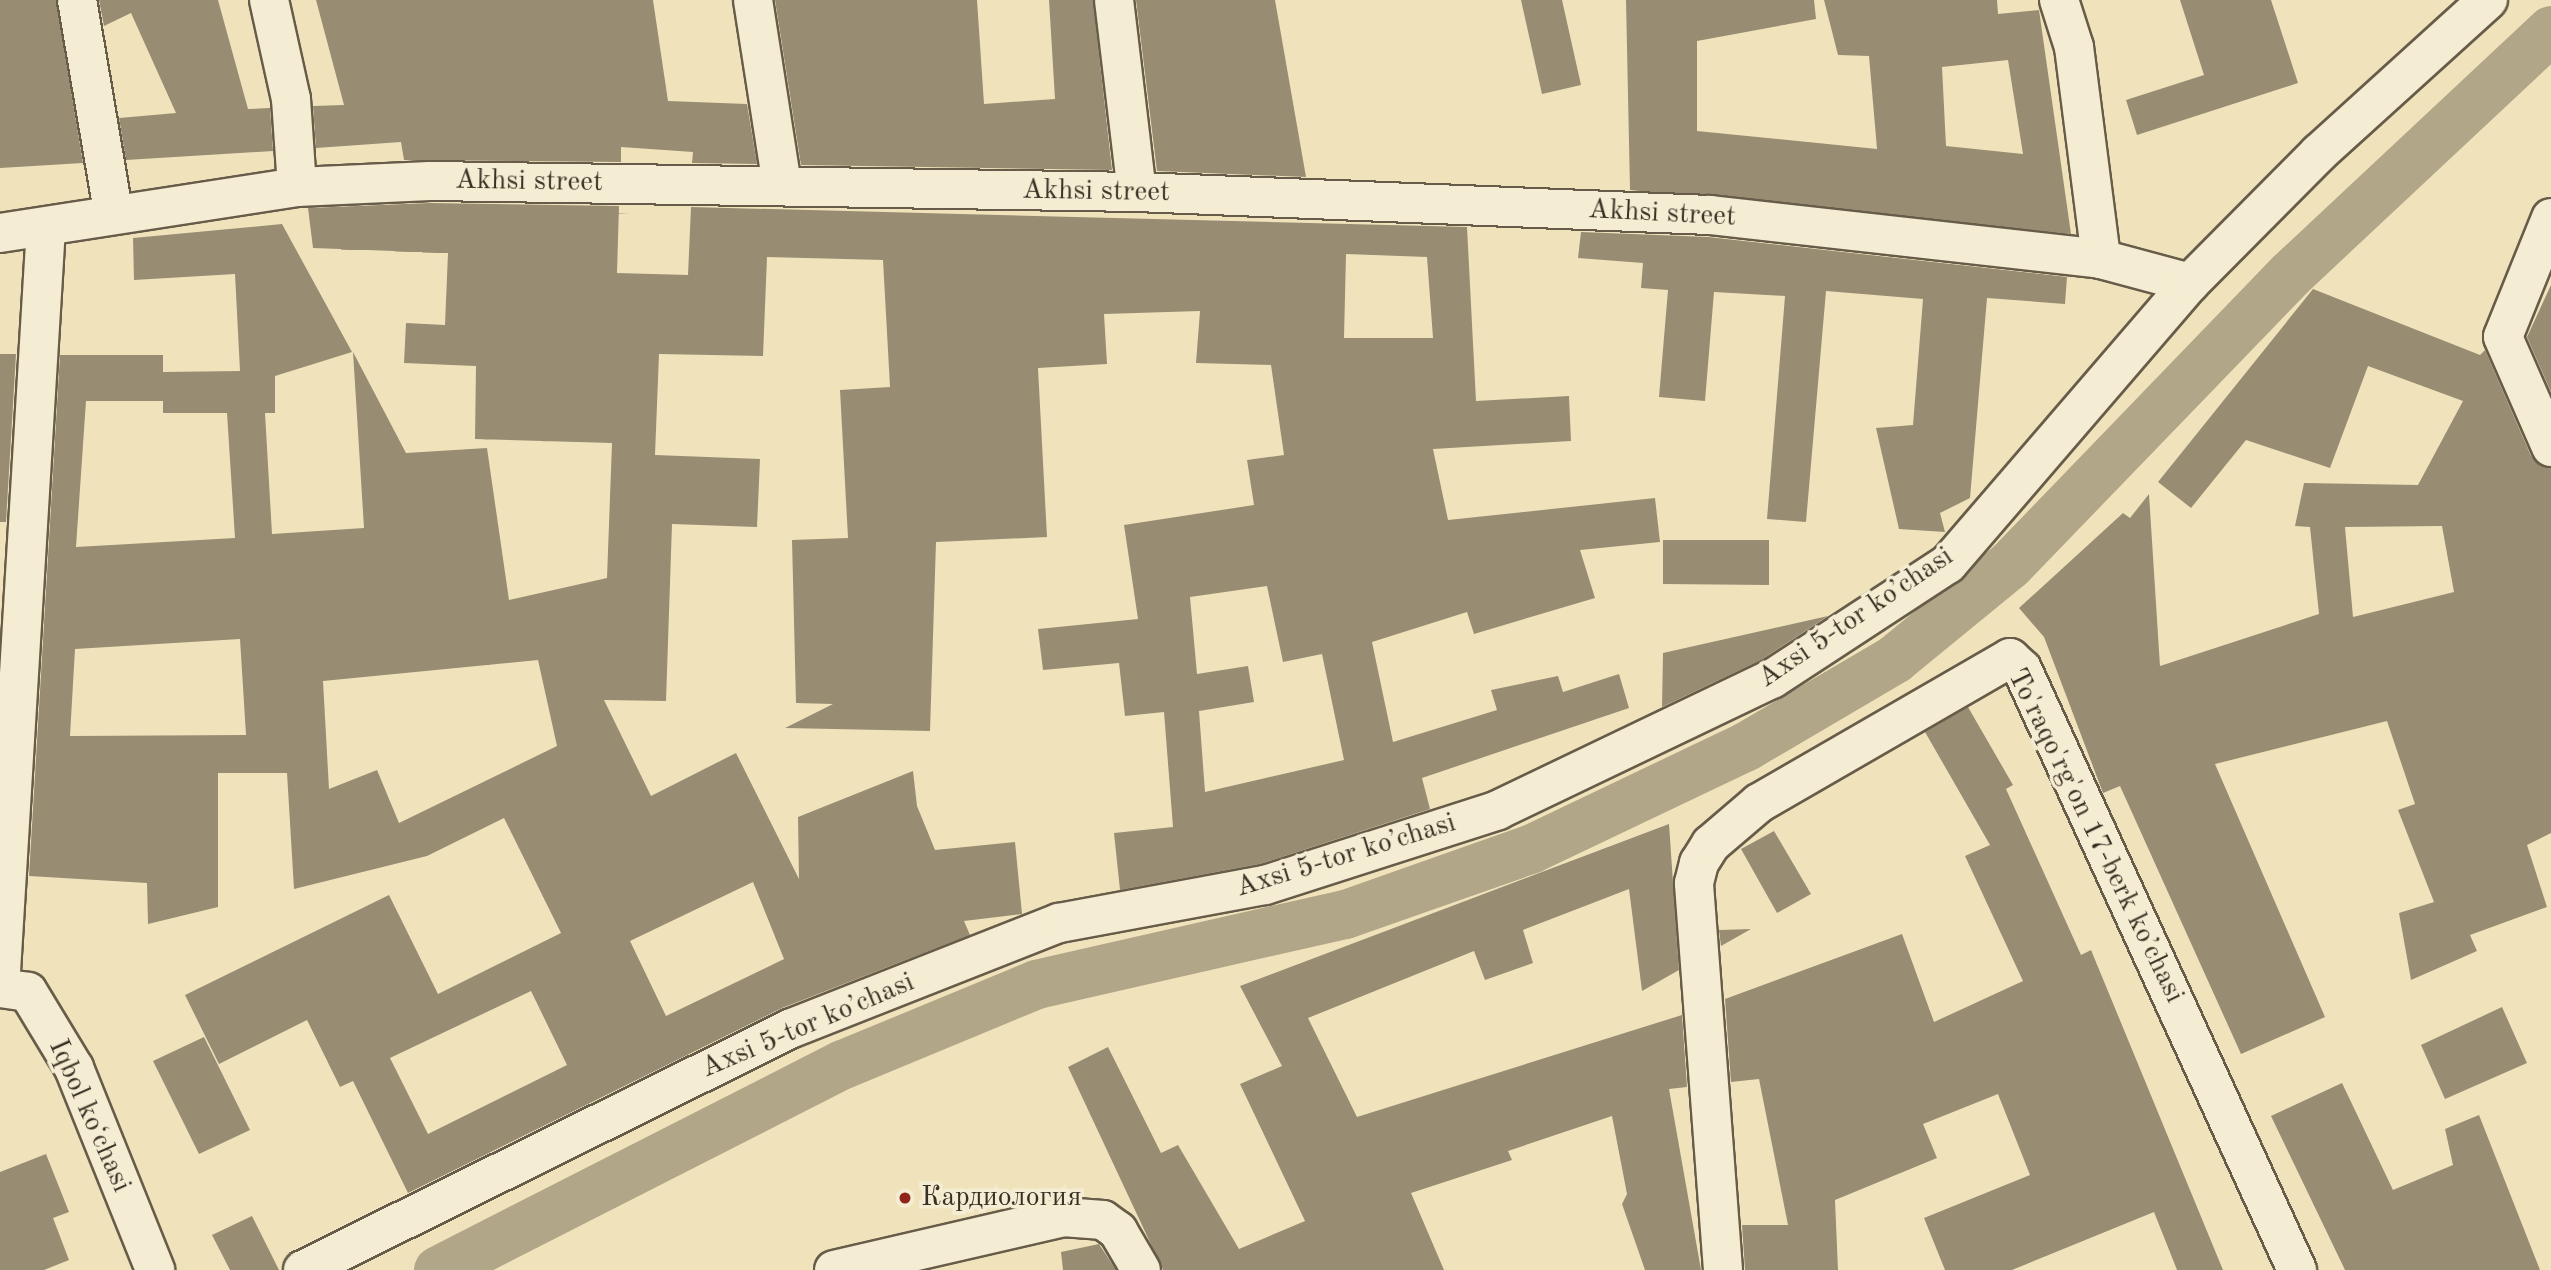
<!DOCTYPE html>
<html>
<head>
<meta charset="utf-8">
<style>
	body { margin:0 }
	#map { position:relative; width:2551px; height:1270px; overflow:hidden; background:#f0e3bc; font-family:"Old Standard TT",serif }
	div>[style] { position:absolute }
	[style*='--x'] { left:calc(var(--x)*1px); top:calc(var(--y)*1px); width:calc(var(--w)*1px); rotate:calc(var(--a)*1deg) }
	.canal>* { height:49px; margin:-24.5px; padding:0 24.5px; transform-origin:24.5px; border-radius:24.5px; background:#b2a688 }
	.building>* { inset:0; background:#988d73 }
	.roads { filter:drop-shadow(2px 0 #675c49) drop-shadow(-2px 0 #675c49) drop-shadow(0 2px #675c49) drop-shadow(0 -2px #675c49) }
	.minor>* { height:38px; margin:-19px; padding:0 19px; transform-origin:19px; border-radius:19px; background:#f5edd3 }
	.dots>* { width:19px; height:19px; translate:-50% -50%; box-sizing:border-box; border:4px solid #f5edd3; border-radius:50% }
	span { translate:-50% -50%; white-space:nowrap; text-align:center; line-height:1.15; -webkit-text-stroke:7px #f5edd3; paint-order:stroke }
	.street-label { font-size:28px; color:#392f23 }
	.poi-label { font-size:28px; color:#392f23 }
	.left { translate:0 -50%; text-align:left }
</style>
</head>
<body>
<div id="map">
	<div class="canal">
		<div style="--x:438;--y:1270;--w:454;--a:-27"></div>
		<div style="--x:843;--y:1064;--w:209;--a:-22.5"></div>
		<div style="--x:1036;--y:984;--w:317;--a:-12.8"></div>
		<div style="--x:1345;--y:914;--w:196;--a:-19.4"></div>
		<div style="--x:1530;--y:849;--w:239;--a:-25.5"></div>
		<div style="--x:1746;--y:746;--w:172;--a:-30.4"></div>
		<div style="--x:1894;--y:659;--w:150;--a:-39.3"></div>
		<div style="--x:2010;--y:564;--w:403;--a:-46"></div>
		<div style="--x:2290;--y:274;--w:357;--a:-43.1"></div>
	</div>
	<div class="building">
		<div style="clip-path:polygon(0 0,56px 0,83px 163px,0 168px)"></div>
		<div style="clip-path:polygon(99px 0,218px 0,248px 109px,270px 108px,273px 151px,126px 160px,119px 118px,176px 113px,131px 13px,104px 26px)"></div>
		<div style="clip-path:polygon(316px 0,653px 0,668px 101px,747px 104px,757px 164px,692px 163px,693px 152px,621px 147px,621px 162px,404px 160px,401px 142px,316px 148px,313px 106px,344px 105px)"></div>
		<div style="clip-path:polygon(775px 0,977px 0,984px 104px,1055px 99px,1049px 0,1093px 0,1112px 170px,801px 165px)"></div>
		<div style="clip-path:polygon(1136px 0,1275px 0,1306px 177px,1157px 171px)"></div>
		<div style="clip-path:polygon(1521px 0,1562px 0,1581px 85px,1542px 94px)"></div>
		<div style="clip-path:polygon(evenodd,1626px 0,1814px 0,1816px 19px,1697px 41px,1697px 131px,1877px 149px,1869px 56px,1838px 55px,1824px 0,1997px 0,1998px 14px,2039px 10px,2071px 234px,1630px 190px,1626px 0,2008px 60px,2023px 154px,1946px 146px,1942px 67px,2008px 60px)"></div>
		<div style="clip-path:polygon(2180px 0,2271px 0,2298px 83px,2137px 135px,2126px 100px,2204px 75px)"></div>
		<div style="clip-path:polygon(evenodd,430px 203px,619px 206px,617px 273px,688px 275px,691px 207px,1467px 227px,1476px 401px,1569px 396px,1571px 441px,1433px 449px,1448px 520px,1655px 498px,1660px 542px,1580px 550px,1595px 598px,1474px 634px,1467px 612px,1372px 642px,1393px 742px,1497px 710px,1491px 690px,1558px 676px,1563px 692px,1619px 674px,1629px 708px,1422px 778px,1430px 809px,1260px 864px,1120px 890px,1114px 833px,1173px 827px,1164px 712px,1125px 716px,1119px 663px,1043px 670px,1038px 629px,1138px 619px,1124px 525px,1254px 505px,1247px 460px,1284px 455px,1271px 365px,1196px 363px,1200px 311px,1104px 314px,1107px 364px,1038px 368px,1047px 537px,936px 542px,930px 731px,785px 728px,833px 704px,796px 703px,792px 540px,848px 538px,840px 390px,890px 387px,883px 260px,767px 257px,763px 356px,659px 354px,655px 455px,760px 459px,757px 527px,672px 524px,666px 701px,604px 700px,651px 796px,736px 753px,799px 879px,798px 817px,913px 771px,917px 806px,935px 850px,1015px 842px,1022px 914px,964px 921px,970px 935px,782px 1008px,408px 1193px,353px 1081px,340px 1087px,307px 1020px,219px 1064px,185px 995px,389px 895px,438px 994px,561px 933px,504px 818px,427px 856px,294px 889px,287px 773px,218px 773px,218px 907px,148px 924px,147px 883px,29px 876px,60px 355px,163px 355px,163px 372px,240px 371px,235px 274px,134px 280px,133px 238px,282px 224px,352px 352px,275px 376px,275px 413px,265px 413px,272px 534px,364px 528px,353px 352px,406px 453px,487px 448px,509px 600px,607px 578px,612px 443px,475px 439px,476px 366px,404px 363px,406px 323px,445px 325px,448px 253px,313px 248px,308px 208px,430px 203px,1346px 254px,1427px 257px,1433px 338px,1344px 338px,1346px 254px,430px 203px,86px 401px,163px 401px,163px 413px,227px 413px,235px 538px,76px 547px,86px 401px,430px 203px,1267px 586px,1283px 662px,1322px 654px,1344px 760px,1205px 792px,1199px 711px,1254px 702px,1248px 666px,1197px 674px,1190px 597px,1267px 586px,430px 203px,240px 639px,246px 735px,70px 736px,75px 649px,240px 639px,430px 203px,538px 660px,557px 746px,399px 823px,377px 770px,329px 789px,323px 681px,538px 660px,430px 203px,753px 882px,784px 959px,666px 1016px,630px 941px,753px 882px,430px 203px,531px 991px,567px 1065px,428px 1134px,390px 1058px,531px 991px)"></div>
		<div style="clip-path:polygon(1581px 232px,1708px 237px,2067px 277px,2065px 304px,1987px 298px,1970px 498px,1940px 513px,1945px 532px,1899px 529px,1876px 428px,1913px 425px,1923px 299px,1826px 291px,1806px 522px,1767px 519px,1785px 296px,1714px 292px,1705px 401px,1659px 397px,1668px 290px,1641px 288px,1643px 263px,1578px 258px)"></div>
		<div style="clip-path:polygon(2551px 285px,2551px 392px,2527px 337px)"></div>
		<div style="clip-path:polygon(evenodd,2313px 289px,2480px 355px,2485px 350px,2531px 456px,2551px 468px,2551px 833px,2527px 845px,2547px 907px,2470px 935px,2477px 951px,2411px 980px,2399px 913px,2434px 902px,2398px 810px,2415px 804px,2387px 721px,2215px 764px,2325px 1017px,2241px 1054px,2120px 786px,2103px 793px,2044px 637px,2019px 608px,2123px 513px,2130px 518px,2149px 494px,2160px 666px,2319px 614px,2310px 527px,2295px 526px,2304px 483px,2418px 485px,2463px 401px,2368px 366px,2330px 468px,2246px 440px,2191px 508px,2158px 482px,2313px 289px,2442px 526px,2454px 592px,2353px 617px,2345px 527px,2442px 526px)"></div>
		<div style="clip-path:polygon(0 354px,16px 354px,6px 522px,0 522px)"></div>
		<div style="clip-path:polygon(1663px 540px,1769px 540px,1769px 585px,1663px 584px)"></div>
		<div style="clip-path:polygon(1828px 616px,1761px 660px,1662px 707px,1663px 653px)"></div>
		<div style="clip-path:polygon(1968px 707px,2013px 785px,2006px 789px,2081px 955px,2091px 950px,2223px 1270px,2177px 1270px,2154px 1212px,2012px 1270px,1945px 1270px,1924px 1218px,2030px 1175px,1998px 1094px,1923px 1124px,1937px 1158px,1835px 1200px,1838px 1270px,1745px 1270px,1742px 1225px,1788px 1225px,1759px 1079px,1731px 1082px,1725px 999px,1902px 934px,1934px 1022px,2023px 981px,1965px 856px,1990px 845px,1925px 732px)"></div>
		<div style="clip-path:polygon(1669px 824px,1679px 970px,1642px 991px,1629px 889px,1523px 930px,1533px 963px,1485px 980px,1474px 951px,1308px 1018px,1357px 1117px,1682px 1015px,1687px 1087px,1669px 1089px,1701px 1270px,1645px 1270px,1622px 1204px,1627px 1194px,1612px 1116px,1508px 1151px,1512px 1160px,1411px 1193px,1444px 1270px,1163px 1270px,1068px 1067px,1108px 1047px,1161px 1153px,1178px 1145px,1239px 1249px,1305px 1221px,1240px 1084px,1282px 1066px,1240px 986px)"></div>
		<div style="clip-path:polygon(1774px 831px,1811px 894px,1777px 913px,1741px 849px)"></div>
		<div style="clip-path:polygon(1751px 929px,1721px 946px,1719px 930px)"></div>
		<div style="clip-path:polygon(2502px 1007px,2527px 1063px,2445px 1099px,2421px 1045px)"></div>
		<div style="clip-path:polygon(204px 1037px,250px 1130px,199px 1154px,153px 1061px)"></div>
		<div style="clip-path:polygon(2342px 1083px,2393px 1190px,2453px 1165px,2445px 1129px,2479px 1115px,2540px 1270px,2345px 1270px,2271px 1116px)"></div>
		<div style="clip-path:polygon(46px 1154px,69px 1212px,53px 1218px,69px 1260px,44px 1270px,0 1270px,0 1172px)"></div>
		<div style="clip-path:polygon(252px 1216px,279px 1270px,230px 1270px,212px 1235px)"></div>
		<div style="clip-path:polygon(1099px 1244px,1116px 1270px,1063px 1270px,1061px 1252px)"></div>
	</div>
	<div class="roads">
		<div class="minor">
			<div style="--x:77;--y:0;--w:214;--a:80.3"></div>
			<div style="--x:269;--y:0;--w:101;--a:77.5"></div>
			<div style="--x:291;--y:99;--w:88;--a:86.1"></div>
			<div style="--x:753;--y:0;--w:187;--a:81.1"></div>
			<div style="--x:1114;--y:0;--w:193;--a:83.2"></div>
			<div style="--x:2059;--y:0;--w:49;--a:72.3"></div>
			<div style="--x:2074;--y:47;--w:214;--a:82.7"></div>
			<div style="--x:2551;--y:218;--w:128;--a:112"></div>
			<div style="--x:2503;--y:337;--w:120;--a:66.4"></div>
			<div style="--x:0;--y:233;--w:301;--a:-8.8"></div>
			<div style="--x:297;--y:187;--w:133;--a:-2.6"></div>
			<div style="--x:430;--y:181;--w:707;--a:0.89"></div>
			<div style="--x:1137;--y:192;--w:573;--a:2.3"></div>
			<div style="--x:1710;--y:215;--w:393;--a:6.4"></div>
			<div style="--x:2101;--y:259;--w:92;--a:15.1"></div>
			<div style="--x:0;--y:988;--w:762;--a:-86.54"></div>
			<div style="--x:0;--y:988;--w:28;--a:8"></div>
			<div style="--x:28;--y:992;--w:89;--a:58.8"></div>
			<div style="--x:74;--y:1068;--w:218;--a:68.1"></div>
			<div style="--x:303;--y:1270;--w:546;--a:-26.33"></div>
			<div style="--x:792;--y:1028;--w:287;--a:-21.5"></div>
			<div style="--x:1059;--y:923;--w:209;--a:-10.5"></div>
			<div style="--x:1265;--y:885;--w:245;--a:-17.8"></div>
			<div style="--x:1498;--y:810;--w:304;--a:-25.6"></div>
			<div style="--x:1772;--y:679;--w:210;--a:-33.2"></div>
			<div style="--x:1948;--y:564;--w:371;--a:-49.3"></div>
			<div style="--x:2190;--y:283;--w:183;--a:-45.2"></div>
			<div style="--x:2319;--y:153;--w:228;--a:-42.2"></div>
			<div style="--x:834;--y:1270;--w:235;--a:-13"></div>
			<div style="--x:1063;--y:1217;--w:40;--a:4.3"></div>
			<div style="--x:1103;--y:1220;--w:19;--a:36"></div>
			<div style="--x:1118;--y:1231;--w:45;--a:59.5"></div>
			<div style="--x:1723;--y:1270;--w:388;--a:-94.3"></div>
			<div style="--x:1694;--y:883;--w:21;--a:-76"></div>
			<div style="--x:1699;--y:863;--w:22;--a:-58"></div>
			<div style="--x:1711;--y:844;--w:63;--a:-40.5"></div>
			<div style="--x:1759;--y:803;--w:290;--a:-30"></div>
			<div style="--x:2010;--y:658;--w:16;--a:43"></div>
			<div style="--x:2022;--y:669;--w:661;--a:65.41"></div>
		</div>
	</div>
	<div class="dots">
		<div style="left:905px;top:1198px;background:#8f2418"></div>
	</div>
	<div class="street-label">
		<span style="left:529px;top:182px;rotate:1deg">Akhsi street</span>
		<span style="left:1096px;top:192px;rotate:1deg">Akhsi street</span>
		<span style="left:1662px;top:214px;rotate:3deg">Akhsi street</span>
		<span style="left:1856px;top:618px;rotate:-34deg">Аxsi 5-tor koʼchasi</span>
		<span style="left:2095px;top:836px;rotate:64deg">To'raqo'rg'on 17-berk koʼchasi</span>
		<span style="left:1346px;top:856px;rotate:-17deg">Аxsi 5-tor koʼchasi</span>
		<span style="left:808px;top:1026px;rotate:-23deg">Аxsi 5-tor koʼchasi</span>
		<span style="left:89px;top:1116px;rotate:66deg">Iqbol koʻchasi</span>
	</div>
	<div class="poi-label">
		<span class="left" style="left:921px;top:1198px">Кардиология</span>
	</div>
</div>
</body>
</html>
